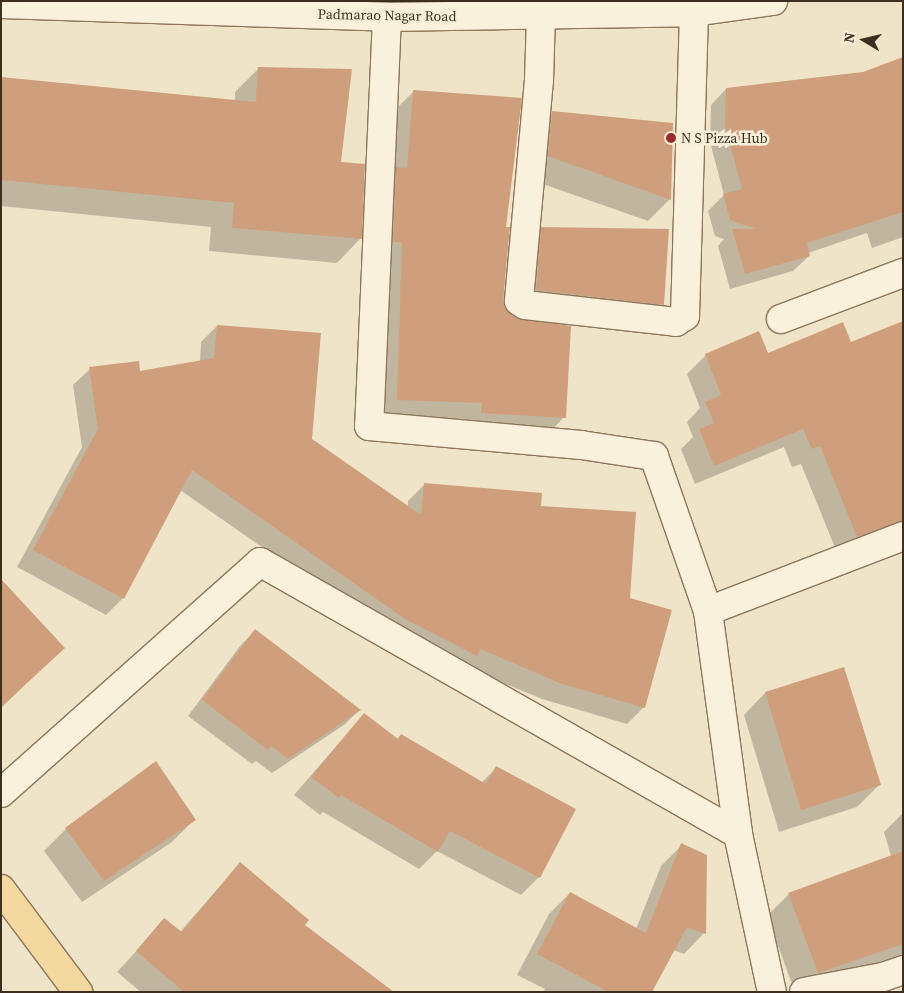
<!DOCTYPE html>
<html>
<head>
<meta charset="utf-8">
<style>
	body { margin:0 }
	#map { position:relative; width:904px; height:993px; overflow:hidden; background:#f0e4c8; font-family:"Source Serif 4",serif }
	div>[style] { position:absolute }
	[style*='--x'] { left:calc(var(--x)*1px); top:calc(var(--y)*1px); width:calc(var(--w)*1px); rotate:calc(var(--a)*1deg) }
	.shadow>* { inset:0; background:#0003 }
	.building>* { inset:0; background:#cf9f7d }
	.roads { filter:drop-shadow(1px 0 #8d765c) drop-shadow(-1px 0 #8d765c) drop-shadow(0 1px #8d765c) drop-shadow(0 -1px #8d765c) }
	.minor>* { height:28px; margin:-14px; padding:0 14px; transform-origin:14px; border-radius:14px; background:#faf1dc }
	.major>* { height:28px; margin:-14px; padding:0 14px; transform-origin:14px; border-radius:14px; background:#f3d9a0 }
	.dots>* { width:14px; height:14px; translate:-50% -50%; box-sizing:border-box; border:2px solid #f7eed8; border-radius:50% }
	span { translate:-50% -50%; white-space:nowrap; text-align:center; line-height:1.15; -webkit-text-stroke:5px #f7eed8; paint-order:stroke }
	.street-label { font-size:14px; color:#3d2e20 }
	.poi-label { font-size:14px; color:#3d2e20 }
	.left { translate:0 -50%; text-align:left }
	.frame { position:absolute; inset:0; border:2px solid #3d2e20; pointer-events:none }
	.north { position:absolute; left:839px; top:15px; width:50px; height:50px; -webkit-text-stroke:4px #f7eed8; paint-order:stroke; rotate:279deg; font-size:14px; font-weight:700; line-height:20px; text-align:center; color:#3d2e20 }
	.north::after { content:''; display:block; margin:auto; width:18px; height:22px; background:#3d2e20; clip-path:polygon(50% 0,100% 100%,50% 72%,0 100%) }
</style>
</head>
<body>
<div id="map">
	<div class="shadow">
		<div style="clip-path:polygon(903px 59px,903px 237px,872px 248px,867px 233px,808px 253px,809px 256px,793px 271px,730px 289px,718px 246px,724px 239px,715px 236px,708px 211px,724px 195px,710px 142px,711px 105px,726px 89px,863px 73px)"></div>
		<div style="clip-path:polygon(259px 68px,339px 163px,364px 165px,360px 239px,337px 263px,209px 251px,211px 227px,1px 206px,1px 78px,235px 101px,235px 92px)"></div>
		<div style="clip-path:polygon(413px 92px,505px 228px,504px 309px,564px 417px,548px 434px,465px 429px,466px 419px,381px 416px,397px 108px)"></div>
		<div style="clip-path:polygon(552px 113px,670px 199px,648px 221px,526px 178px,530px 135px)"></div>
		<div style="clip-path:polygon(542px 229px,662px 304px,640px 326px,514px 312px,520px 250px)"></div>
		<div style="clip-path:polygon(217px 326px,310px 440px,408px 507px,408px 501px,424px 485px,540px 507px,629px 599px,644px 707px,627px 724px,542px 699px,388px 635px,180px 490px,123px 598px,106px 615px,17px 567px,82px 447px,73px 385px,90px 369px,139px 372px,200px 362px,201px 342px)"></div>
		<div style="clip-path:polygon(767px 354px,903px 462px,903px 533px,838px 555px,801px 464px,792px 467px,784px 447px,695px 484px,681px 449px,693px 437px,687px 422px,700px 408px,687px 374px,706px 355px)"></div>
		<div style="clip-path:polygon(1px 581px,63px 648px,1px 708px)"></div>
		<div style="clip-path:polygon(255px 631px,359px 710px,344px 725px,272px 773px,256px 761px,252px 764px,188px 716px,240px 646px)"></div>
		<div style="clip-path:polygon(765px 693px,879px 785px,857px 807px,779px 832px,744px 715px)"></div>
		<div style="clip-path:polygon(364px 714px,397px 739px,401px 735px,481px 783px,496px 768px,539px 877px,521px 895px,437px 851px,419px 869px,323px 812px,320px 815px,294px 795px)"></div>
		<div style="clip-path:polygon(903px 813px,903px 957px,795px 992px,767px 916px,789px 894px,891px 856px,884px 832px)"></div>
		<div style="clip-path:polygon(194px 820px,172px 842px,82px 902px,44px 851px,66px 829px)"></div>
		<div style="clip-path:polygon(682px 845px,704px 933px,684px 954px,673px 950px,651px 992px,543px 992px,545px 989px,517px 975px,549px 914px,570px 893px,636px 929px,661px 866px)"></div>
		<div style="clip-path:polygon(240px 863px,365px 992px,141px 992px,117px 972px,165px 920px,180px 932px)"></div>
	</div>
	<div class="building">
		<div style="clip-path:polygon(903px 57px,903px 212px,807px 243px,810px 256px,745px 274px,732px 229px,756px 229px,730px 220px,723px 194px,742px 189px,725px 126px,726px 88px,863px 72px)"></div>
		<div style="clip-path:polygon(258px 67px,352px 69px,341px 162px,365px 164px,362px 239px,232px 228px,234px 203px,1px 180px,1px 77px,256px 102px)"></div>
		<div style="clip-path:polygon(413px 90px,522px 98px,506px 227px,510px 227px,503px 300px,505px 308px,517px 318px,571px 326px,566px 418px,481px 413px,482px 403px,397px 400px,402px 243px,393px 242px,396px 167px,407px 168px)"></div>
		<div style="clip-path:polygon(552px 111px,673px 123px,671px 200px,548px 156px)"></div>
		<div style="clip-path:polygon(541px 227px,669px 229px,664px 305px,536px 290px)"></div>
		<div style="clip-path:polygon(903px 321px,903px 521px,857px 537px,820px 446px,812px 449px,803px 429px,714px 466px,699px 429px,714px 423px,705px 402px,721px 395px,705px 354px,759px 331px,768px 353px,843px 322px,851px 342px)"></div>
		<div style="clip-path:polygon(217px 325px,321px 333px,312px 439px,421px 515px,424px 483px,542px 493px,541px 506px,636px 512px,630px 598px,672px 610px,645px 708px,559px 683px,481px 649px,477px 656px,405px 619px,192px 470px,124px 599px,33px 550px,98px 429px,89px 367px,139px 361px,140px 371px,214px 358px)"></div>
		<div style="clip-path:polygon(1px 579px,65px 648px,1px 707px)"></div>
		<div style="clip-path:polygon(255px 629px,361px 710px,288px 759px,271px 746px,268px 750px,202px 700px)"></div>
		<div style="clip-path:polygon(844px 667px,881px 785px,801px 810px,765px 692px)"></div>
		<div style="clip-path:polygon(364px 713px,398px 739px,401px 734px,486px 784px,496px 766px,576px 809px,540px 878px,450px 831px,438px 852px,341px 795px,339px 798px,311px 777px)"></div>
		<div style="clip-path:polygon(156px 761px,196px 820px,104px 881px,65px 828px)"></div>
		<div style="clip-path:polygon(681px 843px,707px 855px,706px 934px,687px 927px,652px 992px,609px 992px,537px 954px,570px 892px,646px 933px)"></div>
		<div style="clip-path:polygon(903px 851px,903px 944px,818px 973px,788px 893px)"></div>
		<div style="clip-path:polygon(240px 862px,309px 920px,305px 925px,394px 992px,184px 992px,136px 951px,164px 918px,182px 932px)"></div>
	</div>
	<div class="roads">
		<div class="minor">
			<div style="--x:1;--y:4;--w:386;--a:1.9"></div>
			<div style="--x:387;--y:17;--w:307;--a:-0.9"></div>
			<div style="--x:694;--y:12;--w:80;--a:-7.9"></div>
			<div style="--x:541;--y:14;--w:66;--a:91.7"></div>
			<div style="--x:539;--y:80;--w:222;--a:95.2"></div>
			<div style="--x:519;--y:301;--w:7;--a:34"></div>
			<div style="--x:525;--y:305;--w:152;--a:6.4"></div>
			<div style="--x:676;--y:322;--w:11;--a:-34"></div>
			<div style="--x:685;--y:316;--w:304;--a:-88.3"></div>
			<div style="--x:387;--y:17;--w:409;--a:92.5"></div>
			<div style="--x:369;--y:426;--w:213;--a:5.1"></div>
			<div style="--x:581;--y:445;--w:74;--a:8.6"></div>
			<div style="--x:654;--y:456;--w:164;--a:70.8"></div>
			<div style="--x:708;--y:611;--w:225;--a:82.3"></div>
			<div style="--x:738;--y:834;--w:162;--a:77.9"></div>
			<div style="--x:781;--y:319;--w:130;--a:-20.7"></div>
			<div style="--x:708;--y:611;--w:209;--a:-21"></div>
			<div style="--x:1;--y:793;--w:347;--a:-41.7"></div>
			<div style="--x:260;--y:562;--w:550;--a:29.64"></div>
			<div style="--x:804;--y:992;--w:80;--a:-10.8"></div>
			<div style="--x:883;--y:977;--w:21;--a:-19"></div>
		</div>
		<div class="major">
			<div style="--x:1;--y:889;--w:129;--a:53.2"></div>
		</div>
	</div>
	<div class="dots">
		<div style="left:671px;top:138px;background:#9e2a2b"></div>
	</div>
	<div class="street-label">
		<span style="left:387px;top:15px;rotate:1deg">Padmarao Nagar Road</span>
	</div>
	<div class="poi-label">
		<span class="left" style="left:681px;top:138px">N S Pizza Hub</span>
	</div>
	<div class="frame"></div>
	<div class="north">N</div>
</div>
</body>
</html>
